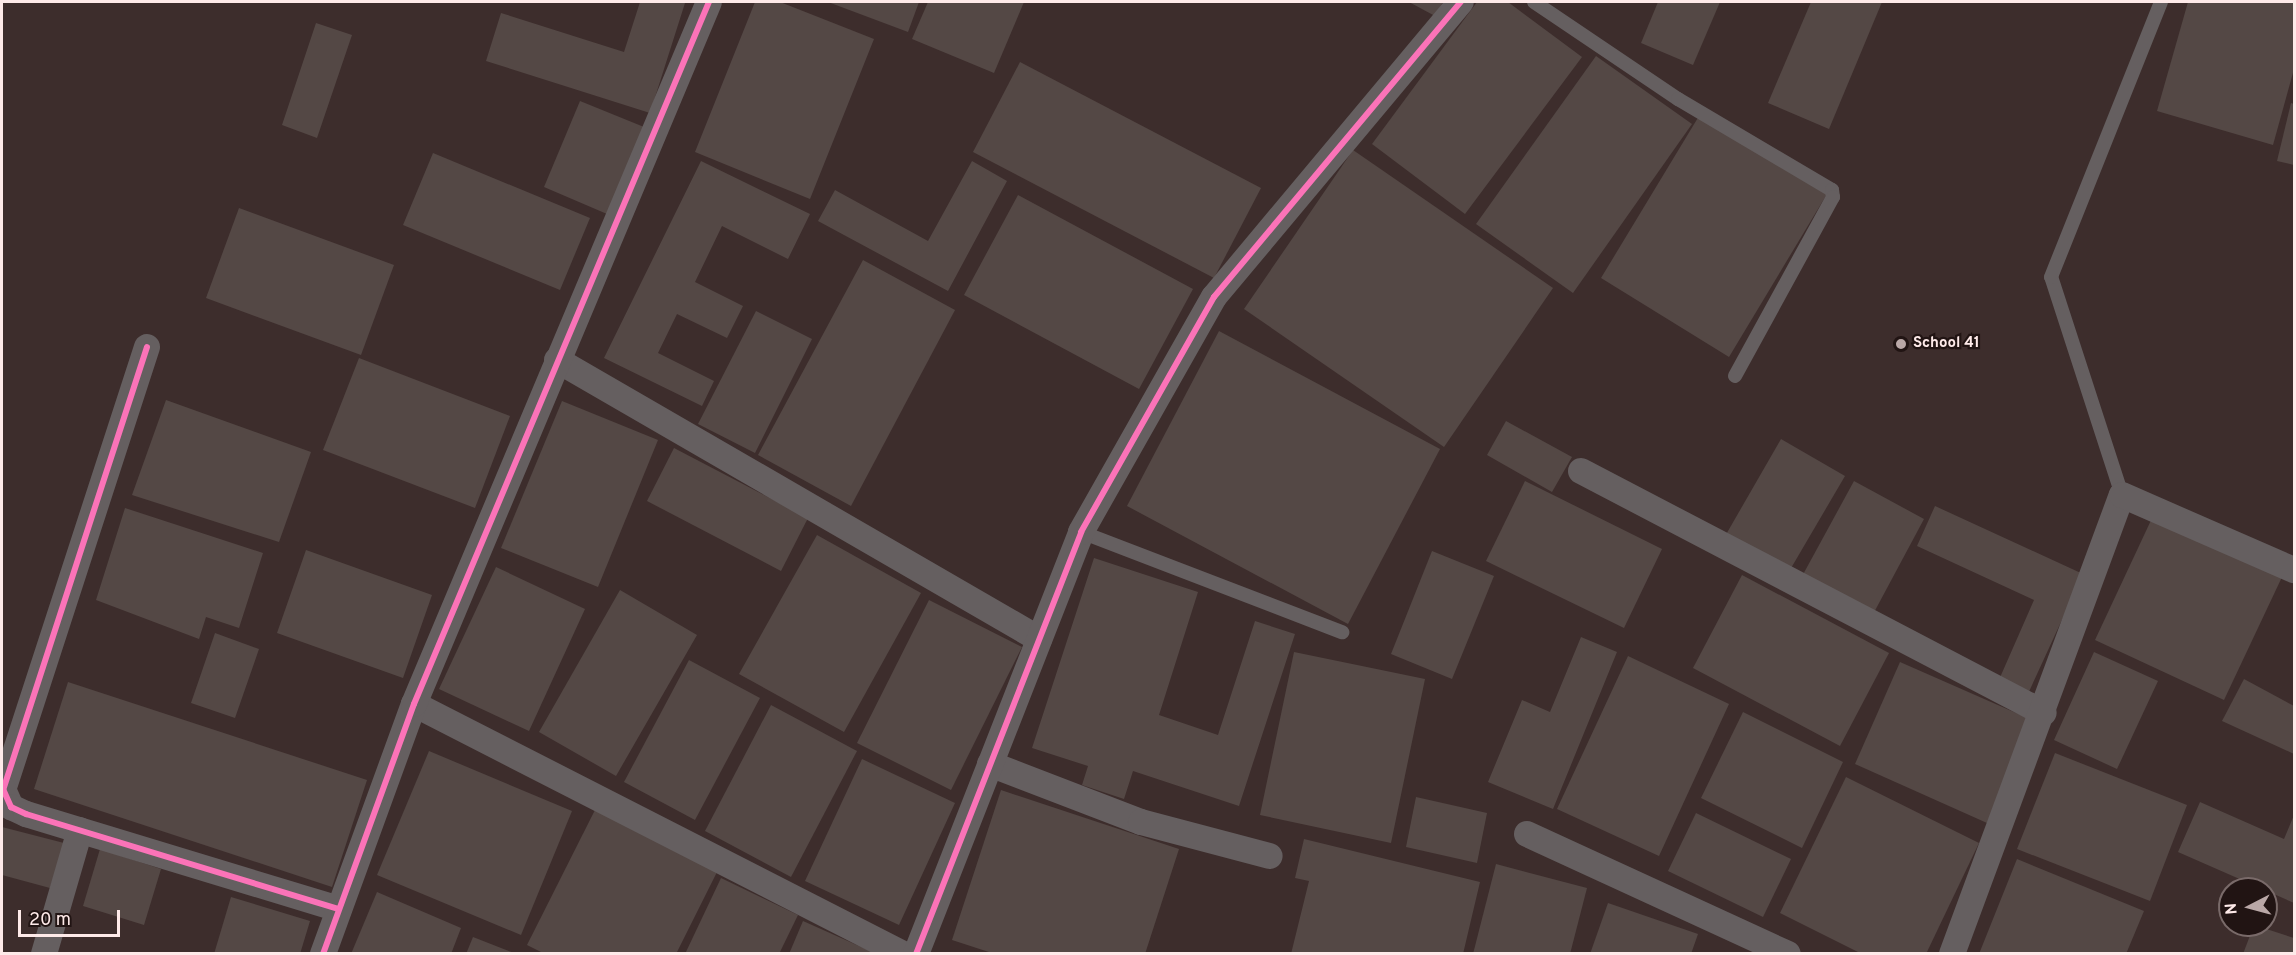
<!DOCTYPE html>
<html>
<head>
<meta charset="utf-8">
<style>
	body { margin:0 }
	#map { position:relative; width:2296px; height:955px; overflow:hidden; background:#3d2d2c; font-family:Overpass,sans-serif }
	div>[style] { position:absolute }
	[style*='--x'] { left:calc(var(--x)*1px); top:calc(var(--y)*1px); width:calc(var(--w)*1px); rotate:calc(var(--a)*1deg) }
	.building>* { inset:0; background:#544845 }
	.lane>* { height:14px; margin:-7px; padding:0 7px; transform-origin:7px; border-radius:7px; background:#655f60 }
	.street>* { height:26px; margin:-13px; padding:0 13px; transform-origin:13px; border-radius:13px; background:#655f60 }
	.cycleway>* { height:6px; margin:-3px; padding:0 3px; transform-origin:3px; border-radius:3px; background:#fb73b8 }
	.dots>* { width:16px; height:16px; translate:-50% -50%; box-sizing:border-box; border:3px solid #211413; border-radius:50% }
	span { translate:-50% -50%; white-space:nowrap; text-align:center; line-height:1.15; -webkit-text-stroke:4.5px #211413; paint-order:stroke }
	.poi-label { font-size:15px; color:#feeae9; font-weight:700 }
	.left { translate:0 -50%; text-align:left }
	.frame { position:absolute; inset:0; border:3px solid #feeae9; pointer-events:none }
	.north { position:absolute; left:2218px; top:877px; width:60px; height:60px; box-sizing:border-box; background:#211413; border:2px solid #796a69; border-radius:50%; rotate:264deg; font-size:16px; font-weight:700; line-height:24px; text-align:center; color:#feeae9 }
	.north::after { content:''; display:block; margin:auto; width:21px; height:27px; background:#baa8a7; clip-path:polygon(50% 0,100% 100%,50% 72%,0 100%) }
	.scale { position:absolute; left:18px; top:910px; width:102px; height:27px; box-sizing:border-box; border:3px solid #feeae9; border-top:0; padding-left:8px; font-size:18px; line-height:21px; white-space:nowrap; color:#feeae9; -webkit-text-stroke:4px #211413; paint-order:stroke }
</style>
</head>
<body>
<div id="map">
	<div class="building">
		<div style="clip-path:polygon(640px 2px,685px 3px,650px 113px,486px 61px,501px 13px,624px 52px)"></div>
		<div style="clip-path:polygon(755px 2px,780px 2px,874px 39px,810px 199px,695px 152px)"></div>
		<div style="clip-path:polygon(828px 2px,919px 2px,908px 32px)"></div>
		<div style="clip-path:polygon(928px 2px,1024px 2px,994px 73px,912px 39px)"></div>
		<div style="clip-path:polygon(1409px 2px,1443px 2px,1435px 16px)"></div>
		<div style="clip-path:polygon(1477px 2px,1508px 2px,1582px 57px,1465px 214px,1372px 144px)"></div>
		<div style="clip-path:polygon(1658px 2px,1720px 2px,1693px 65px,1641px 43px)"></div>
		<div style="clip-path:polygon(1811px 2px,1882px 2px,1829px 129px,1768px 103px)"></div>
		<div style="clip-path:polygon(2188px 2px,2294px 2px,2294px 69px,2273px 145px,2157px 111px)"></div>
		<div style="clip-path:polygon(316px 23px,352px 35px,317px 138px,282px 125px)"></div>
		<div style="clip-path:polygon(1596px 56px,1692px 124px,1573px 293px,1476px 224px)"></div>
		<div style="clip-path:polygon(1020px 62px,1261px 188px,1214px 278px,973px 152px)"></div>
		<div style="clip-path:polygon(580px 101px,644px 127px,607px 214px,544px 187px)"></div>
		<div style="clip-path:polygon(2291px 103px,2294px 104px,2294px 165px,2277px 161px)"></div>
		<div style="clip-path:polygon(1699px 116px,1827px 194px,1729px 357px,1601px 278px)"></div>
		<div style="clip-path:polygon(1353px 150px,1553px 288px,1444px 447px,1244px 309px)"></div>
		<div style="clip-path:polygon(433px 153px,590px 218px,560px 290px,403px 225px)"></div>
		<div style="clip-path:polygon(701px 161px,810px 214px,788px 259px,722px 226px,695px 282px,743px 306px,727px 338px,677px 314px,658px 353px,714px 381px,702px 406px,604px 358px)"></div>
		<div style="clip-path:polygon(972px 161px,1007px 181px,948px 291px,818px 221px,835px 190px,928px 241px)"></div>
		<div style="clip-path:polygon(1018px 195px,1193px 289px,1139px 389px,964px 295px)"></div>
		<div style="clip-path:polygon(239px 208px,394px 265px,361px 355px,206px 298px)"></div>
		<div style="clip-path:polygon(863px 260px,955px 310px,851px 506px,758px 455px)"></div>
		<div style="clip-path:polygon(756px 311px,812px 339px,755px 453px,698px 424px)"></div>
		<div style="clip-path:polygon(1219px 331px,1440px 449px,1348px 624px,1127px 506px)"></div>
		<div style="clip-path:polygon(359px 358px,510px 416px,475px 508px,323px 450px)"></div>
		<div style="clip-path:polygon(166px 400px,311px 452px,279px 542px,132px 495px)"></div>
		<div style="clip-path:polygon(562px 401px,658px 440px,598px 587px,501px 548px)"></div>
		<div style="clip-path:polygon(1506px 421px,1572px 457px,1552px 492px,1487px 455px)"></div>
		<div style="clip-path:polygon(1781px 439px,1845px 476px,1787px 575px,1724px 538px)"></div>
		<div style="clip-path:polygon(674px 448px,808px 518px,781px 571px,647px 501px)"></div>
		<div style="clip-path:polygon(1525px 481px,1662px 549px,1624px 628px,1486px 561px)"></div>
		<div style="clip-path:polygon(1854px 481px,1924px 519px,1871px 618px,1800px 580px)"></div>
		<div style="clip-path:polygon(1935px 506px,2083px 574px,2027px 696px,1998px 682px,2034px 600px,1917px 546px)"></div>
		<div style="clip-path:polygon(125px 508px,263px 553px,239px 628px,206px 617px,199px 639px,96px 600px)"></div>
		<div style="clip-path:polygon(2153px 516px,2282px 577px,2224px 700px,2095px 640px)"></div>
		<div style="clip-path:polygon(817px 535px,921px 593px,844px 732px,739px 674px)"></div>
		<div style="clip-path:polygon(306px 550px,432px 595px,403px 678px,277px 633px)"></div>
		<div style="clip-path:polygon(1432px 551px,1494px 576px,1452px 679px,1391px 654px)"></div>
		<div style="clip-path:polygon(1094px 558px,1198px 592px,1159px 715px,1218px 735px,1255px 621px,1295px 634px,1239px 806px,1133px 771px,1124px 799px,1082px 785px,1088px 766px,1032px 748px)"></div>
		<div style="clip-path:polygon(496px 567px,585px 609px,529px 731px,439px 689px)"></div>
		<div style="clip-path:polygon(1742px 575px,1889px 653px,1840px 746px,1693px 668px)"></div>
		<div style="clip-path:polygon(620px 590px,697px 635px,616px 776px,539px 732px)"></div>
		<div style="clip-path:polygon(929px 600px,1022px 647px,951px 790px,857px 743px)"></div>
		<div style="clip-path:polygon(215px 633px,259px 649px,235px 718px,191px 703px)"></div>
		<div style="clip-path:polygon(1581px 637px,1617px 652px,1553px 809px,1488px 782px,1522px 700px,1550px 712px)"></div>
		<div style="clip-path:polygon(1294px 652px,1425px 679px,1391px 843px,1260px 815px)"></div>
		<div style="clip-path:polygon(2094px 652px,2158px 681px,2117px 769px,2054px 740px)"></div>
		<div style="clip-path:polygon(1628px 656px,1729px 704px,1659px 856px,1557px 809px)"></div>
		<div style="clip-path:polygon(689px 660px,760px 698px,695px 820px,624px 782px)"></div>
		<div style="clip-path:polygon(1900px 662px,2032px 720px,1987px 823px,1855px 764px)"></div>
		<div style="clip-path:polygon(2244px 679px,2294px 706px,2294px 754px,2222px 721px)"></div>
		<div style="clip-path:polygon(68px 682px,367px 780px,332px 887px,34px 789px)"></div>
		<div style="clip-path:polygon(771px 705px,857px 751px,791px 877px,705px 831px)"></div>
		<div style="clip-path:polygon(1743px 712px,1843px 762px,1802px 848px,1701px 798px)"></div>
		<div style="clip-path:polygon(429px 751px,572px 811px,521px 935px,377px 875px)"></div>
		<div style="clip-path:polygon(2055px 753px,2187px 805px,2150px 901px,2017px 849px)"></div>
		<div style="clip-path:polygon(862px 759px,955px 803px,899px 925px,805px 881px)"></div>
		<div style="clip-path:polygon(1846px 777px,1979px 843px,1926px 954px,1862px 954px,1780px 913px)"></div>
		<div style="clip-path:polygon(1001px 790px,1179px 849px,1145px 954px,995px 954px,952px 940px)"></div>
		<div style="clip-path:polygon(1416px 797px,1487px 813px,1477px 863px,1406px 847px)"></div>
		<div style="clip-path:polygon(2200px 802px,2284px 839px,2294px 815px,2294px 903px,2178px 852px)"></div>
		<div style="clip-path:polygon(596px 808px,718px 870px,676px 954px,545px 954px,527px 945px)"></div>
		<div style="clip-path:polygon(1696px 813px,1791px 859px,1763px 917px,1668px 871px)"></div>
		<div style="clip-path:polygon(2px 827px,64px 843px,50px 888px,2px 875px)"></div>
		<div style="clip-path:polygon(1304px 839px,1480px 882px,1463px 954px,1291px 954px,1309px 881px,1295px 878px)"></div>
		<div style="clip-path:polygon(100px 849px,161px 869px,144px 925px,83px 906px)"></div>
		<div style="clip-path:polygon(2017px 859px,2144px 911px,2126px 954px,1979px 954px)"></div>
		<div style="clip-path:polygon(1496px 864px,1587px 888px,1570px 954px,1473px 954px)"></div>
		<div style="clip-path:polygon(721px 878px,798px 915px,779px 954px,685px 954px)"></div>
		<div style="clip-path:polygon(377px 892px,461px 928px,451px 954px,351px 954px)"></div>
		<div style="clip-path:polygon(231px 897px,310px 921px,300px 954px,214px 954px)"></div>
		<div style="clip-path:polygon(1608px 903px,1698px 934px,1691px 954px,1590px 954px)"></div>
		<div style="clip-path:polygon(803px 921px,877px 954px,789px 954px)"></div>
		<div style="clip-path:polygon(2254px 925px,2294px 938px,2294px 954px,2243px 954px)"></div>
		<div style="clip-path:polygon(473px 937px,514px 953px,514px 954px,466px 954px)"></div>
	</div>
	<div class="lane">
		<div style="--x:1534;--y:2;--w:174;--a:34"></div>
		<div style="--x:1678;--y:99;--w:179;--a:30.6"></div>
		<div style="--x:1832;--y:190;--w:7;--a:82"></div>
		<div style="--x:1833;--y:197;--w:204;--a:118.7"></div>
		<div style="--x:2122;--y:495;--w:229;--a:-108"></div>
		<div style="--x:2051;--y:277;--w:296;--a:-68.2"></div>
		<div style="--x:1081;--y:532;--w:280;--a:21"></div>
	</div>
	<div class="street">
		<div style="--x:147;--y:347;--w:465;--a:108"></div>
		<div style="--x:3;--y:789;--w:20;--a:66"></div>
		<div style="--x:11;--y:807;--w:17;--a:25"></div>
		<div style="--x:26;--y:814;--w:327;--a:16.9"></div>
		<div style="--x:557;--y:360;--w:557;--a:30.06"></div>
		<div style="--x:1581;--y:471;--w:522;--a:27.6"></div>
		<div style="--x:414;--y:704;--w:549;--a:27.08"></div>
		<div style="--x:990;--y:764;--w:162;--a:21"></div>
		<div style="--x:1141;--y:822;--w:133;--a:14.8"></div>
		<div style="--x:1527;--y:834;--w:287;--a:24.7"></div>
		<div style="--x:44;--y:954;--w:129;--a:-73.8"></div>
		<div style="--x:323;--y:954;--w:266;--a:-70"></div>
		<div style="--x:414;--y:704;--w:761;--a:-67.21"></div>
		<div style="--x:916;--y:954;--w:453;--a:-68.6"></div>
		<div style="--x:1081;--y:532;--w:270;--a:-60.5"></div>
		<div style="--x:1214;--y:297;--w:385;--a:-50.1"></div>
		<div style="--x:1952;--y:954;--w:489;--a:-69.7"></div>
		<div style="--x:2122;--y:495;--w:188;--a:23.6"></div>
	</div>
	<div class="cycleway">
		<div style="--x:147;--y:347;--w:465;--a:108"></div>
		<div style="--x:3;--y:789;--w:20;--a:66"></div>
		<div style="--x:11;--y:807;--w:17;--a:25"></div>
		<div style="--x:26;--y:814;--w:327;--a:16.9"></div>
		<div style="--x:323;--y:954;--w:266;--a:-70"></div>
		<div style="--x:414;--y:704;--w:761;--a:-67.21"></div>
		<div style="--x:916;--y:954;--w:453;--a:-68.6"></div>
		<div style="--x:1081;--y:532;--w:270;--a:-60.5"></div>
		<div style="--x:1214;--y:297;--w:385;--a:-50.1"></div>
	</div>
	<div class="dots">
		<div style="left:1901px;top:344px;background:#baa8a7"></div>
	</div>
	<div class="poi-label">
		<span class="left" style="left:1913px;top:344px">School 41</span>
	</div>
	<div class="frame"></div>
	<div class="north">N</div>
	<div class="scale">20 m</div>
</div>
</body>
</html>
